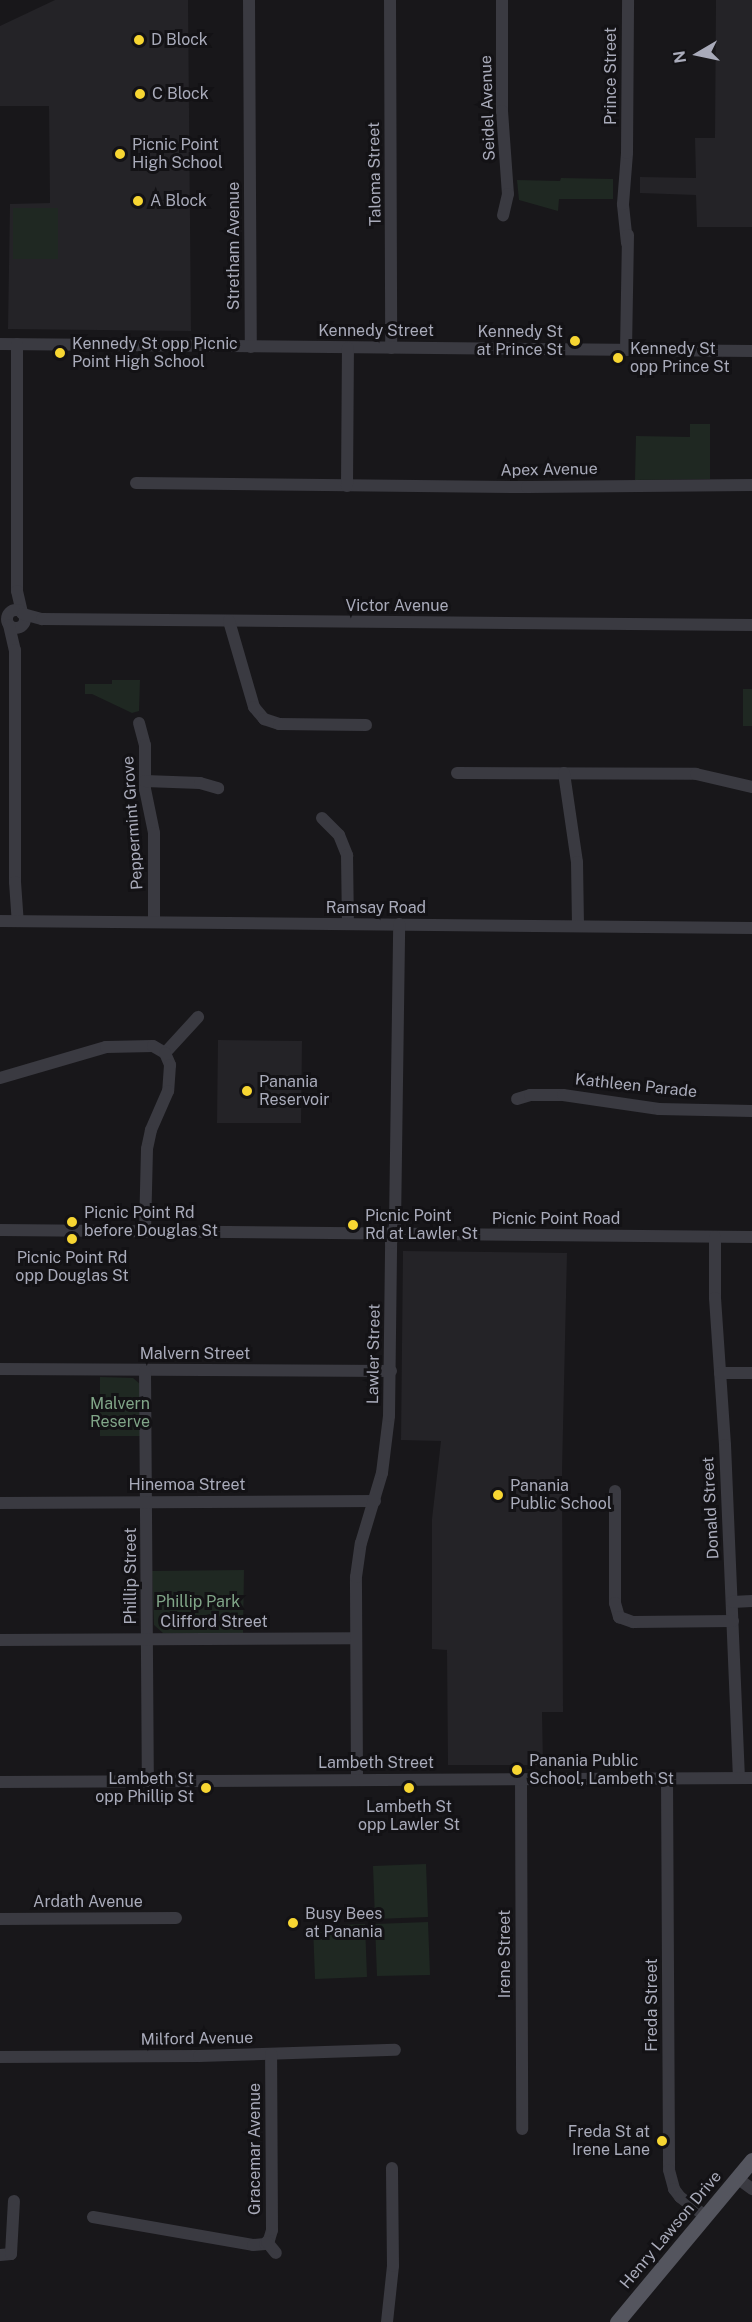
<!DOCTYPE html>
<html>
<head>
<meta charset="utf-8">
<style>
	body { margin:0 }
	#map { position:relative; width:752px; height:2322px; overflow:hidden; background:#18171a; font-family:"Public Sans",sans-serif }
	div>[style] { position:absolute }
	[style*='--x'] { left:calc(var(--x)*1px); top:calc(var(--y)*1px); width:calc(var(--w)*1px); rotate:calc(var(--a)*1deg) }
	.built>* { inset:0; background:#242327 }
	.green>* { inset:0; background:#1f2822 }
	.minor>* { height:12px; margin:-6px; padding:0 6px; transform-origin:6px; border-radius:6px; background:#3a3a41 }
	.minor>.ring { margin:-6px; padding:0; box-sizing:content-box; background:none; border:12px solid #3a3a41; border-radius:50% }
	.major>* { height:15px; margin:-7.5px; padding:0 7.5px; transform-origin:7.5px; border-radius:7.5px; background:#54555e }
	.dots>* { width:16px; height:16px; translate:-50% -50%; box-sizing:border-box; border:3px solid #131215; border-radius:50% }
	span { translate:-50% -50%; white-space:nowrap; text-align:center; line-height:1.15; -webkit-text-stroke:6px #131215; paint-order:stroke }
	.poi-label { font-size:16px; color:#a9abba }
	.left { translate:0 -50%; text-align:left }
	.right { translate:-100% -50%; text-align:right }
	.street-label { font-size:16px; color:#a9abba }
	.park-label { font-size:16px; color:#80a588 }
	.north { position:absolute; left:668px; top:24px; width:60px; height:60px; -webkit-text-stroke:4px #131215; paint-order:stroke; rotate:261deg; font-size:16px; font-weight:700; line-height:24px; text-align:center; color:#a9abba }
	.north::after { content:''; display:block; margin:auto; width:21px; height:27px; background:#a9abba; clip-path:polygon(50% 0,100% 100%,50% 72%,0 100%) }
</style>
</head>
<body>
<div id="map">
	<div class="built">
		<div style="clip-path:polygon(55px 0,188px 0,191px 331px,8px 329px,10px 204px,50px 203px,49px 106px,0 106px,0 26px)"></div>
		<div style="clip-path:polygon(716px 0,752px 0,752px 227px,697px 227px,696px 195px,640px 193px,640px 177px,696px 178px,695px 138px,715px 138px)"></div>
		<div style="clip-path:polygon(218px 1040px,302px 1041px,301px 1123px,217px 1123px)"></div>
		<div style="clip-path:polygon(403px 1251px,567px 1253px,562px 1471px,563px 1712px,542px 1712px,543px 1765px,448px 1765px,447px 1650px,432px 1649px,432px 1519px,441px 1441px,401px 1440px)"></div>
	</div>
	<div class="green">
		<div style="clip-path:polygon(561px 178px,613px 179px,613px 199px,559px 199px,558px 211px,519px 200px,517px 180px,560px 181px)"></div>
		<div style="clip-path:polygon(13px 208px,58px 208px,58px 259px,13px 259px)"></div>
		<div style="clip-path:polygon(690px 424px,710px 424px,710px 479px,635px 480px,636px 436px,690px 437px)"></div>
		<div style="clip-path:polygon(112px 680px,140px 680px,139px 711px,132px 713px,92px 694px,85px 694px,85px 684px,112px 684px)"></div>
		<div style="clip-path:polygon(743px 689px,752px 689px,752px 726px,743px 726px)"></div>
		<div style="clip-path:polygon(100px 1377px,133px 1378px,140px 1384px,141px 1436px,100px 1436px)"></div>
		<div style="clip-path:polygon(244px 1570px,243px 1633px,163px 1633px,154px 1625px,152px 1571px)"></div>
		<div style="clip-path:polygon(426px 1864px,428px 1917px,375px 1919px,373px 1866px)"></div>
		<div style="clip-path:polygon(428px 1922px,430px 1975px,377px 1976px,375px 1924px)"></div>
		<div style="clip-path:polygon(365px 1924px,367px 1977px,315px 1979px,313px 1926px)"></div>
	</div>
	<div class="minor">
		<div style="--x:249;--y:0;--w:347;--a:89.7"></div>
		<div style="--x:390;--y:0;--w:348;--a:89.8"></div>
		<div style="--x:502;--y:0;--w:111;--a:90"></div>
		<div style="--x:502;--y:111;--w:83;--a:85.9"></div>
		<div style="--x:508;--y:194;--w:22;--a:103"></div>
		<div style="--x:627;--y:243;--w:39;--a:-96"></div>
		<div style="--x:623;--y:204;--w:51;--a:-85.5"></div>
		<div style="--x:627;--y:153;--w:153;--a:-89.6"></div>
		<div style="--x:0;--y:344;--w:752;--a:0.53"></div>
		<div style="--x:17;--y:344;--w:247;--a:90"></div>
		<div style="--x:17;--y:591;--w:23;--a:77"></div>
		<div style="--x:626;--y:350;--w:115;--a:-89"></div>
		<div style="--x:136;--y:483;--w:391;--a:0.6"></div>
		<div style="--x:527;--y:487;--w:225;--a:-0.5"></div>
		<div style="--x:347;--y:486;--w:138;--a:-89.6"></div>
		<div class="ring" style="left:7px;top:610px;width:6px;height:6px"></div>
		<div style="--x:23;--y:614;--w:20;--a:15"></div>
		<div style="--x:42;--y:619;--w:710;--a:0.48"></div>
		<div style="--x:229;--y:621;--w:90;--a:73.8"></div>
		<div style="--x:254;--y:707;--w:16;--a:50"></div>
		<div style="--x:264;--y:719;--w:16;--a:18"></div>
		<div style="--x:279;--y:724;--w:87;--a:0.7"></div>
		<div style="--x:9;--y:625;--w:26;--a:77"></div>
		<div style="--x:15;--y:650;--w:232;--a:90"></div>
		<div style="--x:15;--y:882;--w:39;--a:86"></div>
		<div style="--x:139;--y:723;--w:23;--a:75"></div>
		<div style="--x:145;--y:745;--w:44;--a:90"></div>
		<div style="--x:145;--y:789;--w:45;--a:78.4"></div>
		<div style="--x:154;--y:833;--w:89;--a:90"></div>
		<div style="--x:457;--y:773;--w:239;--a:0.2"></div>
		<div style="--x:696;--y:774;--w:57;--a:13.1"></div>
		<div style="--x:564;--y:773;--w:90;--a:81.7"></div>
		<div style="--x:577;--y:862;--w:64;--a:89.1"></div>
		<div style="--x:145;--y:781;--w:55;--a:2.1"></div>
		<div style="--x:200;--y:783;--w:19;--a:16"></div>
		<div style="--x:322;--y:818;--w:24;--a:45"></div>
		<div style="--x:339;--y:835;--w:22;--a:68"></div>
		<div style="--x:347;--y:855;--w:69;--a:89.2"></div>
		<div style="--x:0;--y:921;--w:752;--a:0.53"></div>
		<div style="--x:165;--y:1053;--w:49;--a:-47.5"></div>
		<div style="--x:0;--y:1078;--w:110;--a:-16.3"></div>
		<div style="--x:106;--y:1047;--w:47;--a:-1.2"></div>
		<div style="--x:153;--y:1046;--w:14;--a:30"></div>
		<div style="--x:165;--y:1053;--w:13;--a:67"></div>
		<div style="--x:170;--y:1065;--w:26;--a:94"></div>
		<div style="--x:168;--y:1091;--w:43;--a:113.6"></div>
		<div style="--x:151;--y:1130;--w:19;--a:102"></div>
		<div style="--x:147;--y:1149;--w:83;--a:91.4"></div>
		<div style="--x:517;--y:1099;--w:14;--a:-17"></div>
		<div style="--x:530;--y:1095;--w:33;--a:0"></div>
		<div style="--x:563;--y:1095;--w:97;--a:8.3"></div>
		<div style="--x:659;--y:1109;--w:93;--a:1.2"></div>
		<div style="--x:0;--y:1230;--w:752;--a:0.53"></div>
		<div style="--x:715;--y:1237;--w:61;--a:90"></div>
		<div style="--x:715;--y:1298;--w:147;--a:86.1"></div>
		<div style="--x:725;--y:1445;--w:333;--a:87.6"></div>
		<div style="--x:0;--y:1369;--w:391;--a:0.3"></div>
		<div style="--x:145;--y:1371;--w:410;--a:89.6"></div>
		<div style="--x:720;--y:1373;--w:32;--a:0"></div>
		<div style="--x:615;--y:1491;--w:112;--a:90"></div>
		<div style="--x:615;--y:1603;--w:15;--a:74"></div>
		<div style="--x:619;--y:1617;--w:15;--a:20"></div>
		<div style="--x:633;--y:1622;--w:100;--a:-0.6"></div>
		<div style="--x:0;--y:1503;--w:375;--a:-0.3"></div>
		<div style="--x:732;--y:1602;--w:20;--a:-3"></div>
		<div style="--x:0;--y:1640;--w:355;--a:-0.3"></div>
		<div style="--x:521;--y:1779;--w:350;--a:89.8"></div>
		<div style="--x:667;--y:1779;--w:391;--a:89.7"></div>
		<div style="--x:669;--y:2170;--w:20;--a:75"></div>
		<div style="--x:674;--y:2189;--w:10;--a:53"></div>
		<div style="--x:680;--y:2197;--w:31;--a:37"></div>
		<div style="--x:357;--y:1780;--w:203;--a:-90.3"></div>
		<div style="--x:356;--y:1577;--w:34;--a:-82"></div>
		<div style="--x:361;--y:1543;--w:73;--a:-73.3"></div>
		<div style="--x:382;--y:1473;--w:57;--a:-83"></div>
		<div style="--x:389;--y:1416;--w:173;--a:-89.3"></div>
		<div style="--x:391;--y:1243;--w:18;--a:-77"></div>
		<div style="--x:395;--y:1225;--w:301;--a:-89.2"></div>
		<div style="--x:0;--y:1782;--w:752;--a:-0.3"></div>
		<div style="--x:0;--y:1919;--w:176;--a:-0.3"></div>
		<div style="--x:0;--y:2057;--w:199;--a:-0.3"></div>
		<div style="--x:199;--y:2056;--w:196;--a:-1.8"></div>
		<div style="--x:737;--y:2178;--w:19;--a:36"></div>
		<div style="--x:93;--y:2217;--w:162;--a:9.9"></div>
		<div style="--x:253;--y:2245;--w:12;--a:-5"></div>
		<div style="--x:265;--y:2244;--w:6;--a:-45"></div>
		<div style="--x:269;--y:2240;--w:10;--a:-73"></div>
		<div style="--x:272;--y:2230;--w:176;--a:-90.3"></div>
		<div style="--x:267;--y:2242;--w:14;--a:51"></div>
		<div style="--x:0;--y:2255;--w:11;--a:-5"></div>
		<div style="--x:11;--y:2254;--w:53;--a:-86.8"></div>
		<div style="--x:387;--y:2322;--w:56;--a:-83.9"></div>
		<div style="--x:393;--y:2266;--w:98;--a:-90.6"></div>
	</div>
	<div class="major">
		<div style="--x:617;--y:2322;--w:211;--a:-50.2"></div>
	</div>
	<div class="dots">
		<div style="left:139px;top:40px;background:#f7d632"></div>
		<div style="left:140px;top:94px;background:#f7d632"></div>
		<div style="left:120px;top:154px;background:#f7d632"></div>
		<div style="left:138px;top:201px;background:#f7d632"></div>
		<div style="left:575px;top:341px;background:#f7d632"></div>
		<div style="left:60px;top:353px;background:#f7d632"></div>
		<div style="left:618px;top:358px;background:#f7d632"></div>
		<div style="left:247px;top:1091px;background:#f7d632"></div>
		<div style="left:72px;top:1222px;background:#f7d632"></div>
		<div style="left:353px;top:1225px;background:#f7d632"></div>
		<div style="left:72px;top:1239px;background:#f7d632"></div>
		<div style="left:498px;top:1495px;background:#f7d632"></div>
		<div style="left:517px;top:1770px;background:#f7d632"></div>
		<div style="left:206px;top:1788px;background:#f7d632"></div>
		<div style="left:409px;top:1788px;background:#f7d632"></div>
		<div style="left:293px;top:1923px;background:#f7d632"></div>
		<div style="left:662px;top:2141px;background:#f7d632"></div>
	</div>
	<div class="poi-label">
		<span class="left" style="left:151px;top:40px">D Block</span>
		<span class="left" style="left:152px;top:94px">C Block</span>
		<span class="left" style="left:132px;top:154px">Picnic Point<br>High School</span>
		<span class="left" style="left:150px;top:201px">A Block</span>
		<span class="right" style="left:563px;top:341px">Kennedy St<br>at Prince St</span>
		<span class="left" style="left:72px;top:353px">Kennedy St opp Picnic<br>Point High School</span>
		<span class="left" style="left:630px;top:358px">Kennedy St<br>opp Prince St</span>
		<span class="left" style="left:259px;top:1091px">Panania<br>Reservoir</span>
		<span class="left" style="left:84px;top:1222px">Picnic Point Rd<br>before Douglas St</span>
		<span class="left" style="left:365px;top:1225px">Picnic Point<br>Rd at Lawler St</span>
		<span style="left:72px;top:1267px">Picnic Point Rd<br>opp Douglas St</span>
		<span class="left" style="left:510px;top:1495px">Panania<br>Public School</span>
		<span class="left" style="left:529px;top:1770px">Panania Public<br>School, Lambeth St</span>
		<span class="right" style="left:194px;top:1788px">Lambeth St<br>opp Phillip St</span>
		<span style="left:409px;top:1816px">Lambeth St<br>opp Lawler St</span>
		<span class="left" style="left:305px;top:1923px">Busy Bees<br>at Panania</span>
		<span class="right" style="left:650px;top:2141px">Freda St at<br>Irene Lane</span>
	</div>
	<div class="street-label">
		<span style="left:611px;top:76px;rotate:-90deg">Prince Street</span>
		<span style="left:488px;top:108px;rotate:-92deg">Seidel Avenue</span>
		<span style="left:375px;top:174px;rotate:-91deg">Taloma Street</span>
		<span style="left:234px;top:246px;rotate:-90deg">Stretham Avenue</span>
		<span style="left:376px;top:331px">Kennedy Street</span>
		<span style="left:549px;top:470px;rotate:-1deg">Apex Avenue</span>
		<span style="left:397px;top:606px">Victor Avenue</span>
		<span style="left:133px;top:823px;rotate:-94deg">Peppermint Grove</span>
		<span style="left:376px;top:908px">Ramsay Road</span>
		<span style="left:636px;top:1086px;rotate:6deg">Kathleen Parade</span>
		<span style="left:556px;top:1219px">Picnic Point Road</span>
		<span style="left:195px;top:1354px">Malvern Street</span>
		<span style="left:374px;top:1354px;rotate:-89deg">Lawler Street</span>
		<span style="left:187px;top:1485px">Hinemoa Street</span>
		<span style="left:711px;top:1508px;rotate:-93deg">Donald Street</span>
		<span style="left:131px;top:1576px;rotate:-90deg">Phillip Street</span>
		<span style="left:214px;top:1622px">Clifford Street</span>
		<span style="left:376px;top:1763px">Lambeth Street</span>
		<span style="left:88px;top:1902px">Ardath Avenue</span>
		<span style="left:505px;top:1954px;rotate:-90deg">Irene Street</span>
		<span style="left:652px;top:2005px;rotate:-90deg">Freda Street</span>
		<span style="left:197px;top:2039px;rotate:-1deg">Milford Avenue</span>
		<span style="left:255px;top:2149px;rotate:-90deg">Gracemar Avenue</span>
		<span style="left:671px;top:2230px;rotate:-50deg">Henry Lawson Drive</span>
	</div>
	<div class="park-label">
		<span style="left:120px;top:1413px">Malvern<br>Reserve</span>
		<span style="left:198px;top:1602px">Phillip Park</span>
	</div>
	<div class="north">N</div>
</div>
</body>
</html>
